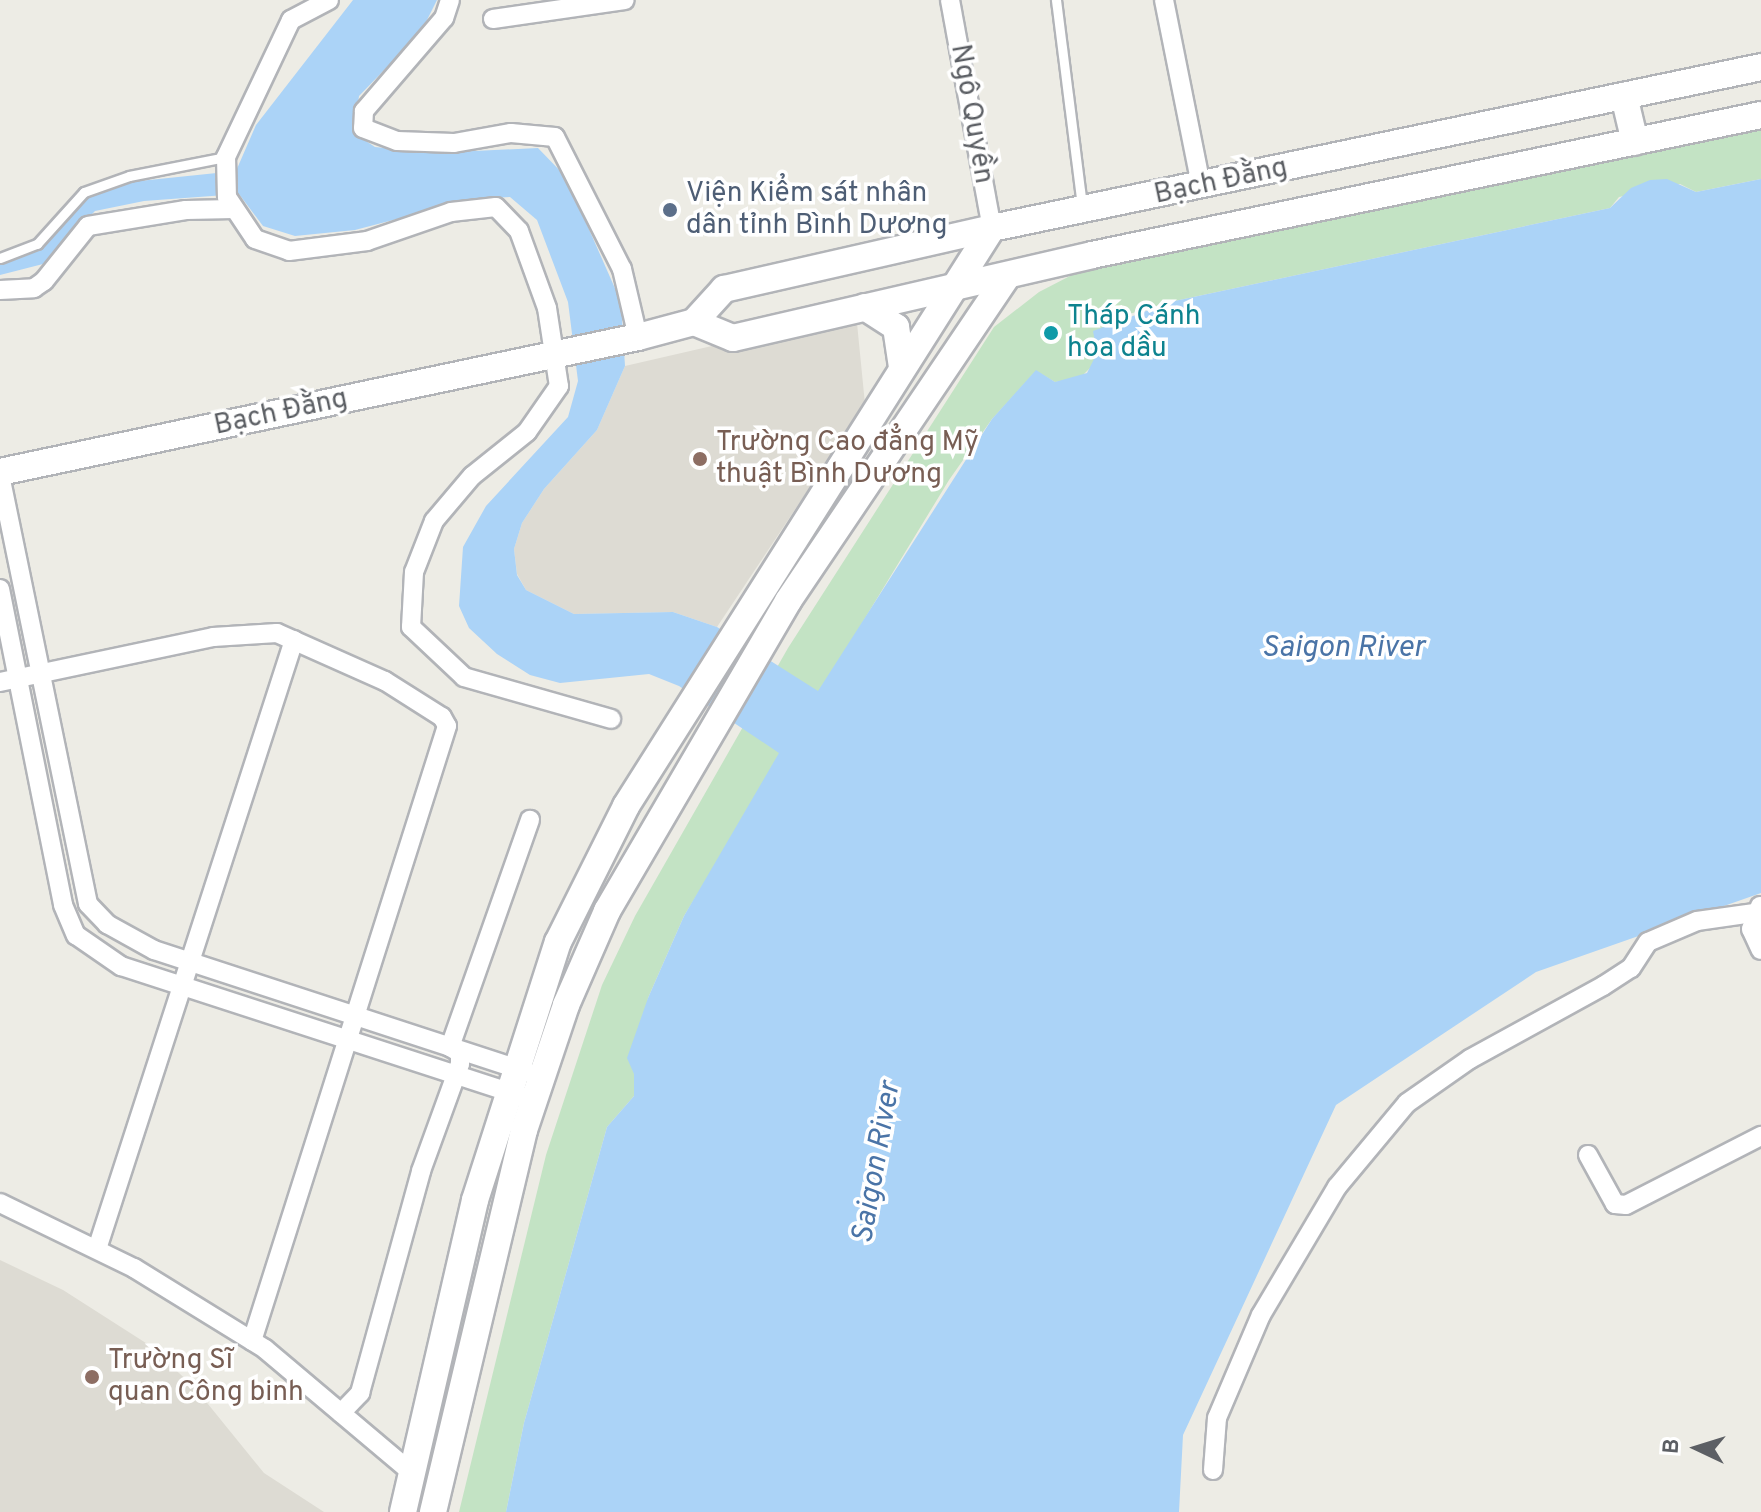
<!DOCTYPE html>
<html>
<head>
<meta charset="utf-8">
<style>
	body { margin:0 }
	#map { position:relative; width:1761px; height:1512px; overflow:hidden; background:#edece5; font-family:Overpass,sans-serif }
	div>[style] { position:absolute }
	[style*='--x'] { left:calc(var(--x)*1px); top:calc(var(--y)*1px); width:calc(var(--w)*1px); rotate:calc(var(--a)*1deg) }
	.education>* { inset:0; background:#dddbd3 }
	.green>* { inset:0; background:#c3e3c4 }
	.water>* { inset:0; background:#abd3f7 }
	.roads { filter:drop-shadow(2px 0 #b2b4b8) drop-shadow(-2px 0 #b2b4b8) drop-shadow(0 2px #b2b4b8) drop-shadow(0 -2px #b2b4b8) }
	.lane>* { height:9px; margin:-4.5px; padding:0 4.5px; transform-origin:4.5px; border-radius:4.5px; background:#fff }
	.street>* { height:18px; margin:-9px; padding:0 9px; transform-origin:9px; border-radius:9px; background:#fff }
	.secondary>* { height:26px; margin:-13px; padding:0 13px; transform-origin:13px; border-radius:13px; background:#fff }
	.dots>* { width:22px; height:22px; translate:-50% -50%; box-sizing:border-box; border:4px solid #fff; border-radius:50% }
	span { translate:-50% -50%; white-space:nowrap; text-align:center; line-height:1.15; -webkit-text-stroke:7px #fff; paint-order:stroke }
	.street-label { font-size:28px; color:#5c5f64 }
	.service-label { font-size:28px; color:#4e5e75 }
	.left { translate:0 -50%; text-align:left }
	.culture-label { font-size:28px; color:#0d838f }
	.education-label { font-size:28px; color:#785e54 }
	.water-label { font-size:30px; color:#4a74a7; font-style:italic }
	.north { position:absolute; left:1657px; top:1408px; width:80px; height:80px; -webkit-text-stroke:6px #fff; paint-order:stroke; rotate:274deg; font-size:22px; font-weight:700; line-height:32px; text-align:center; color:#5c5f64 }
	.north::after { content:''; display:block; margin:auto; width:28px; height:36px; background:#5c5f64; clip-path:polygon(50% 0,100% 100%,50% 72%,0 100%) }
</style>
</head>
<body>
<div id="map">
	<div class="education">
		<div style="clip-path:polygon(856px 313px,865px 404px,717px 627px,673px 612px,574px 614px,526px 590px,517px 574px,514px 549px,522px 523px,544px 489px,597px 430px,625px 366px)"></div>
		<div style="clip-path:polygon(0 1260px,63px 1290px,149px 1345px,195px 1388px,264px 1473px,324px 1512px,0 1512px)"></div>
	</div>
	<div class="green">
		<div style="clip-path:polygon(1761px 124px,1761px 179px,1696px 192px,1680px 184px,1619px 197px,1610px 208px,1170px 302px,1119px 317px,1097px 342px,1094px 364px,1078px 380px,1055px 382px,1036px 371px,992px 419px,949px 480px,684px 916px,648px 998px,634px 1096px,607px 1127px,524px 1423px,506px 1512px,459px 1512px,546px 1155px,602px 985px,635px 916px,788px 648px,994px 327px,1039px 292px,1099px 261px)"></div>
	</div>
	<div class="water">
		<div style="clip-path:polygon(353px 0,437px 0,421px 32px,359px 96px,354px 133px,375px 147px,433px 153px,538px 148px,566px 177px,621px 302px,625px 366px,597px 430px,544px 489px,522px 523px,514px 549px,517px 575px,526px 590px,574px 614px,673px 612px,717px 627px,818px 691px,992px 419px,1036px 370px,1055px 382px,1087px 373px,1097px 353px,1093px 331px,1170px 302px,1610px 208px,1631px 188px,1650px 180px,1667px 179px,1696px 192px,1761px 179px,1761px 893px,1536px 972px,1336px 1105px,1183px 1435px,1179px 1512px,506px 1512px,524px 1423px,607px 1127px,634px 1096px,634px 1074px,627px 1058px,648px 998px,684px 916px,779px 753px,679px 686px,649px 674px,560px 683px,530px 675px,497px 654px,469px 628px,459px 606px,463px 547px,486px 506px,568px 417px,578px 381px,568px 302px,537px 220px,510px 197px,473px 199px,355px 230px,295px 236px,263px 226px,239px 194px,144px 201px,95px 211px,43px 264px,0 275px,0 260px,34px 252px,85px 196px,120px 183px,236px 171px,256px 125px)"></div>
	</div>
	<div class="roads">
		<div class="lane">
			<div style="--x:1056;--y:0;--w:209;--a:82.8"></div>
			<div style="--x:0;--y:258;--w:40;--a:-21"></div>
			<div style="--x:37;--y:244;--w:70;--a:-47.9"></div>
			<div style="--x:84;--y:192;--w:48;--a:-19.6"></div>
			<div style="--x:129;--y:176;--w:99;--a:-11.1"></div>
		</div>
		<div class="street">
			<div style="--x:329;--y:0;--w:43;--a:152.2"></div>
			<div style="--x:291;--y:20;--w:152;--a:115.4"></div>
			<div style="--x:226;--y:157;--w:40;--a:88.6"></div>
			<div style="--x:227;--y:197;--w:50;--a:56.3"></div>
			<div style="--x:255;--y:239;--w:36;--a:19"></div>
			<div style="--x:289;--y:251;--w:79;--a:-7.3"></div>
			<div style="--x:367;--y:241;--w:89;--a:-19"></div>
			<div style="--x:451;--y:212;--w:45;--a:-6.3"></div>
			<div style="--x:496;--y:207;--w:33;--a:46"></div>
			<div style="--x:519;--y:231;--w:82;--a:70"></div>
			<div style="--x:547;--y:308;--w:79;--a:81.3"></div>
			<div style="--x:559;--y:386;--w:56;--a:124.8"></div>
			<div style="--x:527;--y:432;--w:70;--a:141.3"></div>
			<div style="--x:472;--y:476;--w:59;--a:130.2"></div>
			<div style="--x:434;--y:521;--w:55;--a:111.4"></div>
			<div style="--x:414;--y:572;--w:55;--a:93.1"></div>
			<div style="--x:411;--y:627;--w:73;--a:43.3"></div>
			<div style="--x:464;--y:677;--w:153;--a:15.9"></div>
			<div style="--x:450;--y:0;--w:19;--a:108"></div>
			<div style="--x:444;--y:18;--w:123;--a:130.7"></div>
			<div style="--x:364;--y:111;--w:17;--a:93"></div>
			<div style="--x:363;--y:128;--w:36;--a:21"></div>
			<div style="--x:397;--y:141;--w:57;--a:2"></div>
			<div style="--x:454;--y:143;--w:58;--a:-10"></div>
			<div style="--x:511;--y:133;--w:44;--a:5.2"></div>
			<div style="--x:555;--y:137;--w:148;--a:63.1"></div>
			<div style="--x:622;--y:269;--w:70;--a:76.8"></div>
			<div style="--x:950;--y:0;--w:232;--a:79.6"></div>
			<div style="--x:1164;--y:0;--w:190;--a:78.7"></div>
			<div style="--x:493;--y:19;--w:133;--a:-8.2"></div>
			<div style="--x:0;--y:290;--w:34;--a:-3"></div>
			<div style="--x:34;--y:288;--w:12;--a:-35"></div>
			<div style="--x:44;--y:281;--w:70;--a:-51.3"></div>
			<div style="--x:88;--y:226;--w:99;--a:-9.3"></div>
			<div style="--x:186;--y:210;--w:48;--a:-1.2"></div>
			<div style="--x:0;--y:475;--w:438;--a:78.4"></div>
			<div style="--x:88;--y:904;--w:28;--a:46"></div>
			<div style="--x:107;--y:924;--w:54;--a:29"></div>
			<div style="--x:154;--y:950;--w:393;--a:18.1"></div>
			<div style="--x:0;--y:589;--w:322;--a:78.7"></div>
			<div style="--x:63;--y:905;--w:33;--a:67"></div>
			<div style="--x:76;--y:935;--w:55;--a:34.6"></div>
			<div style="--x:121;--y:966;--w:420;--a:18"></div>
			<div style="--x:0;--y:682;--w:218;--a:-11.9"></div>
			<div style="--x:213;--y:637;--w:64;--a:-3.6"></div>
			<div style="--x:277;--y:633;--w:118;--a:24"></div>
			<div style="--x:385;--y:681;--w:67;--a:32.3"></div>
			<div style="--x:442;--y:717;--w:10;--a:61"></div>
			<div style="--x:447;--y:726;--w:645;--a:107.59"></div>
			<div style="--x:1760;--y:906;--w:25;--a:111"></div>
			<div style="--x:1751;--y:929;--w:23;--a:65"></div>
			<div style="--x:1588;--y:1155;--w:56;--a:61.1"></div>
			<div style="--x:1615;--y:1204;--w:11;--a:5"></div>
			<div style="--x:1626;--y:1205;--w:152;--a:-27.1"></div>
			<div style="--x:0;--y:1203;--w:149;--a:25.9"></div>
			<div style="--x:134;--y:1268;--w:154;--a:31.7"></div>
			<div style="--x:265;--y:1349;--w:191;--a:40.1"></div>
			<div style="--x:97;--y:1249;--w:640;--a:-72.07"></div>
			<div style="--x:341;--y:1413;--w:28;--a:-46"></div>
			<div style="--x:360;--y:1393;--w:230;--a:-74.6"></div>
			<div style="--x:421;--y:1171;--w:114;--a:-70"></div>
			<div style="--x:460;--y:1064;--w:11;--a:-90"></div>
			<div style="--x:460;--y:1053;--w:12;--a:-149"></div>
			<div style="--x:450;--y:1047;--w:241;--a:-70.6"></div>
			<div style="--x:1213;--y:1470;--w:52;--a:-85.6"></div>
			<div style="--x:1217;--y:1418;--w:112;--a:-66.9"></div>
			<div style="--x:1261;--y:1315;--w:149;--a:-59.3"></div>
			<div style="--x:1337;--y:1187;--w:109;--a:-50.2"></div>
			<div style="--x:1407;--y:1103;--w:77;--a:-34.9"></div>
			<div style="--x:1470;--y:1059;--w:152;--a:-28.8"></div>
			<div style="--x:1603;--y:986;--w:33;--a:-33"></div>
			<div style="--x:1631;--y:968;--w:31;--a:-57"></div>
			<div style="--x:1648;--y:942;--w:53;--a:-23.2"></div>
			<div style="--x:1697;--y:921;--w:58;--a:-8"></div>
		</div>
		<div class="secondary">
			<div style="--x:1624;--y:96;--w:47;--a:76.6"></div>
			<div style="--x:865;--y:307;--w:37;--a:33"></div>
			<div style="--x:896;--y:327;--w:40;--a:81.5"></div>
			<div style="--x:694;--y:322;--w:42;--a:22.3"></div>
			<div style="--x:733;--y:338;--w:368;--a:-13"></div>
			<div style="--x:1092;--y:255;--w:683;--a:-11.82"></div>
			<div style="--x:0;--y:472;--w:652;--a:-11.95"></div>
			<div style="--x:638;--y:337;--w:58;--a:-15"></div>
			<div style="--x:694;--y:322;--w:45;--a:-47.7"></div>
			<div style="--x:724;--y:289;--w:275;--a:-12.8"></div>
			<div style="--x:992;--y:228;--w:786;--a:-11.82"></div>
			<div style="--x:403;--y:1512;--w:320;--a:-77"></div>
			<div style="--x:475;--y:1200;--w:271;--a:-72.2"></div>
			<div style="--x:558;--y:942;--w:152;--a:-63.4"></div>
			<div style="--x:626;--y:806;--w:684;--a:-57.66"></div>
			<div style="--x:433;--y:1512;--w:393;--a:-76.6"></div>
			<div style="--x:524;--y:1130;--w:132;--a:-71.4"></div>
			<div style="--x:566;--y:1005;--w:103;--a:-66.4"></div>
			<div style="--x:607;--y:911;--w:359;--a:-59.7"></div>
			<div style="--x:788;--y:601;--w:393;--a:-56"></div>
		</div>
	</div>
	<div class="dots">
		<div style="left:670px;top:210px;background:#5c6f8a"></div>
		<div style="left:1051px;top:333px;background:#0f9aa8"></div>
		<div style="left:700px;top:459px;background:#8d6e63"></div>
		<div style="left:92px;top:1377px;background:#8d6e63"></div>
	</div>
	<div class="street-label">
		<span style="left:971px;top:114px;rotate:80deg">Ngô Quyền</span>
		<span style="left:1221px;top:182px;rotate:-12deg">Bạch Đằng</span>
		<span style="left:281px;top:413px;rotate:-12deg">Bạch Đằng</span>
	</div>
	<div class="service-label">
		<span class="left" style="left:686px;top:210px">Viện Kiểm sát nhân<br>dân tỉnh Bình Dương</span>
	</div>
	<div class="culture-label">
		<span class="left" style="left:1067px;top:333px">Tháp Cánh<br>hoa dầu</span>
	</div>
	<div class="education-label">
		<span class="left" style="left:716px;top:459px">Trường Cao đẳng Mỹ<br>thuật Bình Dương</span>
		<span class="left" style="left:108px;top:1377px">Trường Sĩ<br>quan Công binh</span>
	</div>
	<div class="water-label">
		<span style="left:1343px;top:649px">Saigon River</span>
		<span style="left:878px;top:1163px;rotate:-80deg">Saigon River</span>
	</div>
	<div class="north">B</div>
</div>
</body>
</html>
